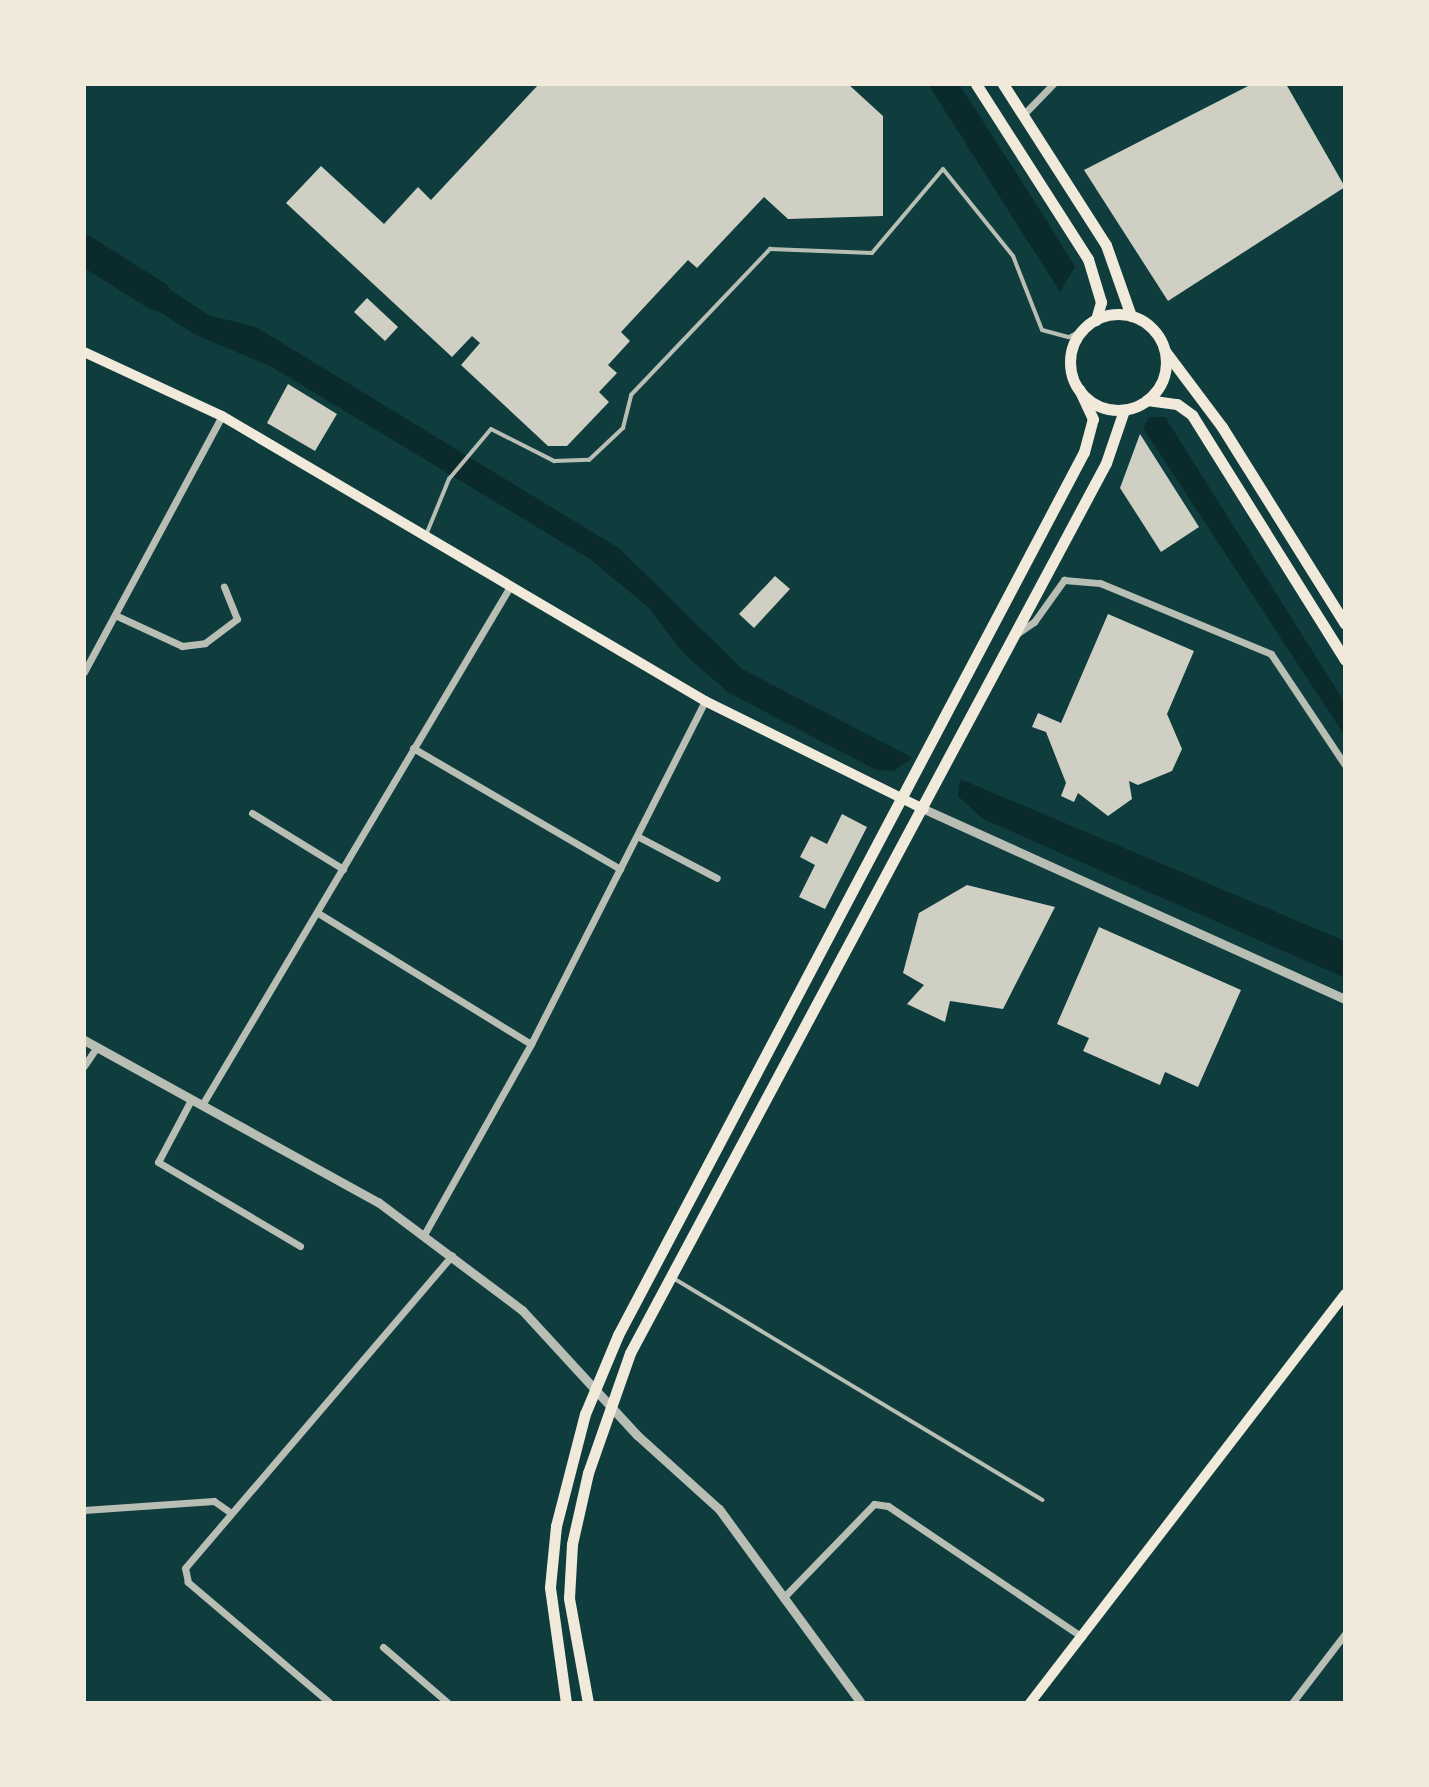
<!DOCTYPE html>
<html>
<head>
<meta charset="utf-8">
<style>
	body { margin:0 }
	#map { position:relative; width:1429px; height:1787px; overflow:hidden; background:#0f3d3e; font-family:Inter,sans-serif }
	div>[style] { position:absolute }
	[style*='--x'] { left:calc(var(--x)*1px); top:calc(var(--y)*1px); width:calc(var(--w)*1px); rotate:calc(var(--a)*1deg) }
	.water>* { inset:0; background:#0a2a2b }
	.river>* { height:30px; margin:-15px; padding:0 15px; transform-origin:15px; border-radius:15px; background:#0a2a2b }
	.building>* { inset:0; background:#cfcfc3 }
	.service>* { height:4px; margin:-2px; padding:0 2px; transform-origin:2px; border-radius:2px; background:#b8beb3 }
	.minor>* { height:7px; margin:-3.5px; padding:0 3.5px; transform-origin:3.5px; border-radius:3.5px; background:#b8beb3 }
	.tertiary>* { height:9px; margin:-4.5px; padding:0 4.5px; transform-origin:4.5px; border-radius:4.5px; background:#b8beb3 }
	.secondary>* { height:10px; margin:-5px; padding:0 5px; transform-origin:5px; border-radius:5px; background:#f1e9da }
	.primary>* { height:11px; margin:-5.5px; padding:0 5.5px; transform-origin:5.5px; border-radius:5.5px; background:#f1e9da }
	.primary>.ring { margin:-5.5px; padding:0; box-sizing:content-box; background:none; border:11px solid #f1e9da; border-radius:50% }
	span { translate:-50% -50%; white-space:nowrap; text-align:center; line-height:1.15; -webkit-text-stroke:6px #f1e9da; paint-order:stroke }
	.frame { position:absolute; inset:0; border:86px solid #f1e9da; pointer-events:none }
</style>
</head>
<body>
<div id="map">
	<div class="water">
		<div style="clip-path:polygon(928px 84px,959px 84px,1047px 221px,1075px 267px,1060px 292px)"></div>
		<div style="clip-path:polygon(84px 234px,124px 258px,112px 282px,84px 263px)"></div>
		<div style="clip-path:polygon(131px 263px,208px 315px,256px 327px,620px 549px,742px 669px,913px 758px,893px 771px,876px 770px,729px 693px,682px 652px,649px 608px,590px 559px,270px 366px,196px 335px,119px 286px)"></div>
		<div style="clip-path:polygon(1149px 417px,1165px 417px,1345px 703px,1345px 736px,1143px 428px)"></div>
		<div style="clip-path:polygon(960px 779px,1345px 941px,1345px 978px,983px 819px,958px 796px)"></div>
	</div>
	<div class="river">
		<div style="--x:84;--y:250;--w:86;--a:32.2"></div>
	</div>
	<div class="building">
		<div style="clip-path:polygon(539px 84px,848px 84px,883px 116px,883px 216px,788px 219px,764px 197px,697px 268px,688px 260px,621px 332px,630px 341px,608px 365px,617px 373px,599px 392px,609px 402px,567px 446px,548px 446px,461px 365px,480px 343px,472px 336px,452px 357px,286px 203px,321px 166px,384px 224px,418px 187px,431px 200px)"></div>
		<div style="clip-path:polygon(1252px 84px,1286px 84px,1345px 187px,1168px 301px,1084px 170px)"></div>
		<div style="clip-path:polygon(367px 298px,398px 327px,385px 341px,354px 312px)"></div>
		<div style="clip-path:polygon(288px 384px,337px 414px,315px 451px,267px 423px)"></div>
		<div style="clip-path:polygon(1140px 434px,1199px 527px,1161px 552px,1120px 488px)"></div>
		<div style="clip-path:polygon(775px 576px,790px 589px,754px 628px,739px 614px)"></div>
		<div style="clip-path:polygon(1108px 614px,1194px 651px,1167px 714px,1182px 749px,1172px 771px,1138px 785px,1129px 781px,1132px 799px,1108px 816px,1078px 793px,1074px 802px,1061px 796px,1066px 783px,1046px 732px,1032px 727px,1038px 713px,1061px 723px)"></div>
		<div style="clip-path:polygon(842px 814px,867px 827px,825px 909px,799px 897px,815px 865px,800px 857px,811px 836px,827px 844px)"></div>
		<div style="clip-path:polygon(967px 885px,1055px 907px,1003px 1009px,950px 1001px,945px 1022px,907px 1004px,924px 985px,903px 973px,919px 913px)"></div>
		<div style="clip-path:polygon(1099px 927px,1241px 990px,1198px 1087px,1165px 1072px,1160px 1085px,1083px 1051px,1089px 1038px,1057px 1024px)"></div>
	</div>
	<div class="service">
		<div style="--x:426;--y:535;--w:61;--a:-67.7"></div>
		<div style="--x:449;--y:479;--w:65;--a:-50"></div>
		<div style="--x:491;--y:429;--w:71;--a:26.9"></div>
		<div style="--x:554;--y:461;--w:35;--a:-2"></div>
		<div style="--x:589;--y:460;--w:47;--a:-43.3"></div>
		<div style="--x:623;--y:428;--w:34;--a:-76"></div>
		<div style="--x:631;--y:395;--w:202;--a:-46.4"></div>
		<div style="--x:770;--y:249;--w:102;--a:2.2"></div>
		<div style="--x:872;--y:253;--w:110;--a:-49.8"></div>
		<div style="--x:943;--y:169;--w:112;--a:51.2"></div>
		<div style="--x:1013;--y:256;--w:79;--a:68.6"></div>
		<div style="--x:1042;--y:330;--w:28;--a:15"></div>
		<div style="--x:1069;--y:337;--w:17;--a:-28"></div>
		<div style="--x:673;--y:1278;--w:431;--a:31"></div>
	</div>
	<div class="minor">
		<div style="--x:1023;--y:115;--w:43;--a:-45.9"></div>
		<div style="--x:115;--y:615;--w:74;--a:24.8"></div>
		<div style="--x:182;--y:646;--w:23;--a:-7"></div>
		<div style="--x:205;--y:643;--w:40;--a:-37"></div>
		<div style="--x:237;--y:619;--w:35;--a:-112"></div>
		<div style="--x:1011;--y:638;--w:28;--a:-35"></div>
		<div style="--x:1034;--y:622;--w:52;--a:-54.5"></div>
		<div style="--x:1064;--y:580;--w:36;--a:5"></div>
		<div style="--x:1100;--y:583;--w:185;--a:22.5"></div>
		<div style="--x:1271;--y:654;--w:133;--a:56.3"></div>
		<div style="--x:84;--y:672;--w:291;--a:-61.7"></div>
		<div style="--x:413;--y:748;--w:240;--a:30.3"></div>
		<div style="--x:252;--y:813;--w:107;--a:31.6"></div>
		<div style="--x:637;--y:836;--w:90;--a:27.7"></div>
		<div style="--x:318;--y:913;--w:250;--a:31.6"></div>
		<div style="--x:84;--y:1066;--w:23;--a:-56"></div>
		<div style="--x:191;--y:1100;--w:70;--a:118"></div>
		<div style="--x:158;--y:1162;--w:165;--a:30.6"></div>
		<div style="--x:202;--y:1105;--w:605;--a:-59.28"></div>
		<div style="--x:425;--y:1233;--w:217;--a:-60.7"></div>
		<div style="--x:531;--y:1044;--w:385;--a:-63.1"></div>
		<div style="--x:84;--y:1510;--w:130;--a:-4"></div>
		<div style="--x:214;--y:1501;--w:21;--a:35"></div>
		<div style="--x:783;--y:1598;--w:131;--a:-45.9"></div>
		<div style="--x:874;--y:1504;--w:14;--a:8"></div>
		<div style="--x:888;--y:1506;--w:234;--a:34"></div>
		<div style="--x:383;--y:1647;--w:86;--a:40.7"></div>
		<div style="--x:330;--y:1703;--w:187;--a:-139.6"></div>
		<div style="--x:188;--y:1582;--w:14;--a:-102"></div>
		<div style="--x:185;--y:1568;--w:411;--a:-49.5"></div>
		<div style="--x:1292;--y:1703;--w:87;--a:-52.5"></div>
	</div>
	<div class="tertiary">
		<div style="--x:924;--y:809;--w:462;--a:24.3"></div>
		<div style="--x:84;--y:1040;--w:336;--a:28.9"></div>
		<div style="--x:378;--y:1202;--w:180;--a:36.9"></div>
		<div style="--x:522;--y:1310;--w:170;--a:47.4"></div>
		<div style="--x:637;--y:1435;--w:110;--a:42.1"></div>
		<div style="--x:719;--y:1509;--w:240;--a:53.8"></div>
	</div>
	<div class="secondary">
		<div style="--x:84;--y:352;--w:152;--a:24.9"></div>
		<div style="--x:222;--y:416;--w:561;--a:30.54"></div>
		<div style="--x:705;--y:701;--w:244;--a:26.3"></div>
		<div style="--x:1030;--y:1703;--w:516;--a:-52.4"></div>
	</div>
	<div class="primary">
		<div style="--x:976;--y:84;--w:208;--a:57.4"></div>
		<div style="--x:1088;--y:259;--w:45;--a:73.2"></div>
		<div style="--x:1101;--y:302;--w:19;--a:106"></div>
		<div style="--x:1003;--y:84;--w:191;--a:57.4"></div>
		<div style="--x:1106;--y:245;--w:75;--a:70.6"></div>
		<div class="ring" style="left:1070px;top:314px;width:85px;height:85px"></div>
		<div style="--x:1165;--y:351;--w:95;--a:53.1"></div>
		<div style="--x:1222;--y:427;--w:232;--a:58"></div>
		<div style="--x:1147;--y:400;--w:30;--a:8"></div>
		<div style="--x:1177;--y:404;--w:19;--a:36"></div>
		<div style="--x:1192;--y:415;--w:289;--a:58"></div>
		<div style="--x:566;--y:1703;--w:117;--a:-97.9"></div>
		<div style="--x:550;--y:1587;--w:61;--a:-84.4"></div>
		<div style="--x:556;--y:1526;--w:116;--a:-75.5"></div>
		<div style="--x:585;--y:1414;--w:86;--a:-67.3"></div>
		<div style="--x:618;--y:1335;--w:998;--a:-62.18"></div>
		<div style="--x:1084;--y:452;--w:34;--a:-75"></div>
		<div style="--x:1093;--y:419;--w:33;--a:-115"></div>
		<div style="--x:588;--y:1703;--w:107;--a:-100.3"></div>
		<div style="--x:569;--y:1598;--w:54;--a:-86.8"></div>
		<div style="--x:572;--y:1544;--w:73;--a:-77.3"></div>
		<div style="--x:588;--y:1473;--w:127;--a:-70.7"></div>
		<div style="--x:630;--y:1353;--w:1009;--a:-61.86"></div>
		<div style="--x:1106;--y:463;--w:56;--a:-71.2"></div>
	</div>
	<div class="frame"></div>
</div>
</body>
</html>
